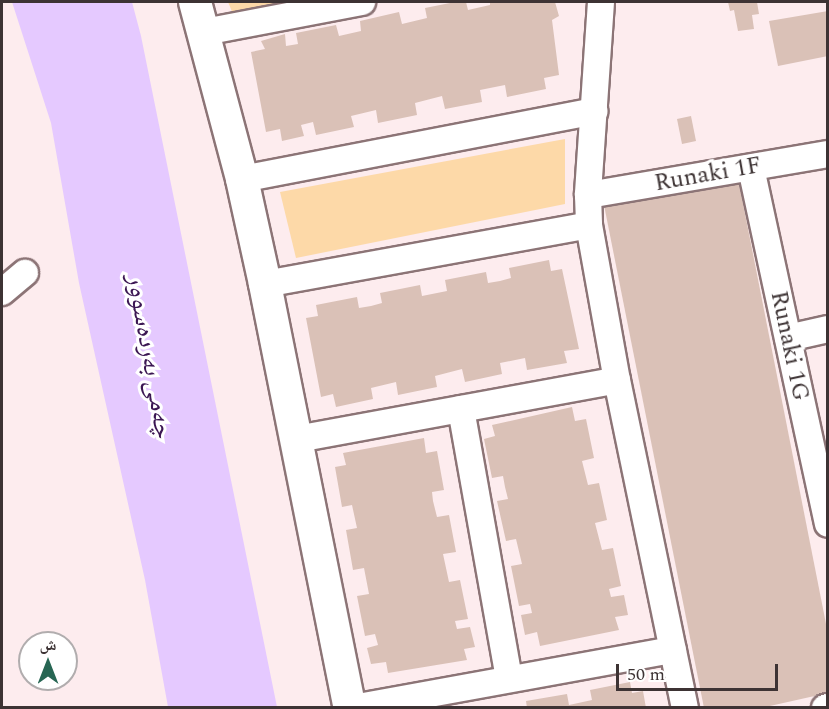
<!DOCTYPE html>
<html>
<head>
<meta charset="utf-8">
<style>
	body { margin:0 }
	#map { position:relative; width:829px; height:709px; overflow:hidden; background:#fdecee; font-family:Spectral,"Noto Naskh Arabic",serif }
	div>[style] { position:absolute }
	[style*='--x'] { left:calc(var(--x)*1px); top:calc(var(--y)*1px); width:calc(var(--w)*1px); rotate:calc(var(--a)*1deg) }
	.green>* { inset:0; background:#fdd9a8 }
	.water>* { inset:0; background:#e5c9ff }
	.building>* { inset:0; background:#dac1b7 }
	.roads { filter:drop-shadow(2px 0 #8c7476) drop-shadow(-2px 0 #8c7476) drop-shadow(0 2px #8c7476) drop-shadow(0 -2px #8c7476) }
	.minor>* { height:26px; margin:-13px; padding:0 13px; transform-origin:13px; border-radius:13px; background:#fff }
	.tertiary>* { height:32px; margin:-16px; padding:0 16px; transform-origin:16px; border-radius:16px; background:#fff }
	span { translate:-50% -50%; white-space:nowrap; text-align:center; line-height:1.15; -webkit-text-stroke:6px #fff; paint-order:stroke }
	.street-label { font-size:24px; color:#3d3334 }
	.water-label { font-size:26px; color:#3b1653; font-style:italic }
	.frame { position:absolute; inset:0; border:3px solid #3d3334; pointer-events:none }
	.north { position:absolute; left:18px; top:631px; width:60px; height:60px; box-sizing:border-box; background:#fff; border:2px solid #b1adae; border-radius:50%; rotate:0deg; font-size:16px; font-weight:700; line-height:24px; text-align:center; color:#3d3334 }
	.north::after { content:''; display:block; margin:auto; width:21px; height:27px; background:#276653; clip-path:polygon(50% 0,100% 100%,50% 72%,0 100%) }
	.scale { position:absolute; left:616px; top:664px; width:162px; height:27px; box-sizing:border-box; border:3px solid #3d3334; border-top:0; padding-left:8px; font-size:18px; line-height:21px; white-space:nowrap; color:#3d3334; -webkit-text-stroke:4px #fff; paint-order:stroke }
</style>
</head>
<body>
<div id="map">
	<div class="green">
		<div style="clip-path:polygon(228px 2px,296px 2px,233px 14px)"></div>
		<div style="clip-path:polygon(565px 139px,565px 204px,296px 258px,280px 192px)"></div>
	</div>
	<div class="water">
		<div style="clip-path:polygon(12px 2px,132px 2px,141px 36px,277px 707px,168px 707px,145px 580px,79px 283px,51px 123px)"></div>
	</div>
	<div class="building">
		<div style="clip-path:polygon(455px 2px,466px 2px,468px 10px,490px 5px,490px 2px,555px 2px,559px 16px,552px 20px,559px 75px,544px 78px,546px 89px,507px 97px,505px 85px,480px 90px,482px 102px,445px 109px,442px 96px,415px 103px,417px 115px,378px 123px,376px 110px,351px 116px,354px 127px,316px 135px,313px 122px,301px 125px,304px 136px,282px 141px,280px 129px,266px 132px,251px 52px,265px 49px,261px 41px,285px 34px,286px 46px,298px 44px,296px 33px,336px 25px,339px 36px,361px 31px,360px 21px,399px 12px,402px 24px,427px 18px,425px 8px)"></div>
		<div style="clip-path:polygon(728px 2px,757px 2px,759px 14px,752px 15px,754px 29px,738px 31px,734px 10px,730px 11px)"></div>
		<div style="clip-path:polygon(828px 11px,828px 56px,778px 66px,769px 21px)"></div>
		<div style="clip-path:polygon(691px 116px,696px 141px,682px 144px,677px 119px)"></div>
		<div style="clip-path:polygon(737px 173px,828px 634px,828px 693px,761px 708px,704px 708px,603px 200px)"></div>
		<div style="clip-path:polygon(549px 260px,551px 271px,562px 269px,579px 349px,564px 351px,567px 363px,527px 370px,525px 358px,500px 363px,502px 374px,465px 382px,462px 369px,435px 376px,437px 387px,398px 395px,396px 382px,371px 388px,373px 399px,336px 407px,333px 394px,321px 397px,306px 318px,318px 316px,316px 305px,357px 297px,359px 308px,371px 306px,382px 303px,380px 293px,420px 285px,422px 296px,447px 291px,445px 280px,486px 272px,488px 283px,500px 281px,511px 278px,509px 268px)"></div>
		<div style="clip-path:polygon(572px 407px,575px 421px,586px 419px,594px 458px,582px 461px,588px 485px,599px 483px,607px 520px,595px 523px,602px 550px,613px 548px,621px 586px,609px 589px,611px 597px,624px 595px,628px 615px,615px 617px,619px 630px,540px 646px,537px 632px,525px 635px,521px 615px,532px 613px,530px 604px,519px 606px,511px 566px,522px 564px,516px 539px,506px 541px,497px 501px,508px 499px,505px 487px,503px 476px,492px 478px,484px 439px,495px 436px,492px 425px)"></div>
		<div style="clip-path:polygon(424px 438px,426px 453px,437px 451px,444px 490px,432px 492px,433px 501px,437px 517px,449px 515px,456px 552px,443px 554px,449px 582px,460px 580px,468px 619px,455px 621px,457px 629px,470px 627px,475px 647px,464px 649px,467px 660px,388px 673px,386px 662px,371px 664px,367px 648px,378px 645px,375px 634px,365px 636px,357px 596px,369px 594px,364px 568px,353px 570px,346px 530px,357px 528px,352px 505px,342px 507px,335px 467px,346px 465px,343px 453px)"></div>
		<div style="clip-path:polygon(630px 682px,632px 693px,643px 691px,646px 708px,527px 708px,526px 701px,567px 694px,569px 705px,592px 700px,590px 690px)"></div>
	</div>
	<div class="roads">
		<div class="minor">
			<div style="--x:601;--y:2;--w:193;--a:93.9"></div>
			<div style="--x:588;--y:195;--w:30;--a:88"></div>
			<div style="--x:589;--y:225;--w:158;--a:79.8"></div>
			<div style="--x:617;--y:380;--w:335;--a:78.3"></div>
			<div style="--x:204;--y:32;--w:161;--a:-10.8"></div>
			<div style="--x:751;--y:168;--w:364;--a:77.8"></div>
			<div style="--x:242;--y:179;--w:359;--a:-10.9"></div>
			<div style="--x:588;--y:195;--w:243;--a:-9.7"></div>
			<div style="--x:265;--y:284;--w:329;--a:-10.3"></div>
			<div style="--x:2;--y:292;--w:30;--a:-40"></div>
			<div style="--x:788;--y:338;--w:41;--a:-12.7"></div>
			<div style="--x:461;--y:409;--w:274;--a:79.9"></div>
			<div style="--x:297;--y:439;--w:325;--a:-10.4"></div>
			<div style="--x:353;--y:708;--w:325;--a:-10.3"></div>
			<div style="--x:825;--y:708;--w:3;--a:-18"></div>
		</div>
		<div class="tertiary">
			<div style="--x:195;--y:2;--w:183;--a:75.1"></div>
			<div style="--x:242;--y:179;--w:107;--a:77.6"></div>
			<div style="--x:265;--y:284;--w:432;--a:78.7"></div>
		</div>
	</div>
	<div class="street-label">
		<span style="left:708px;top:175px;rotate:-10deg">Runaki 1F</span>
		<span style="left:789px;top:346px;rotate:78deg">Runaki 1G</span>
	</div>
	<div class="water-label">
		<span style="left:149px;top:356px;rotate:80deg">چەمی بەردەسوور</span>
	</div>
	<div class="frame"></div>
	<div class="north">ش</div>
	<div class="scale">50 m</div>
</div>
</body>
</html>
